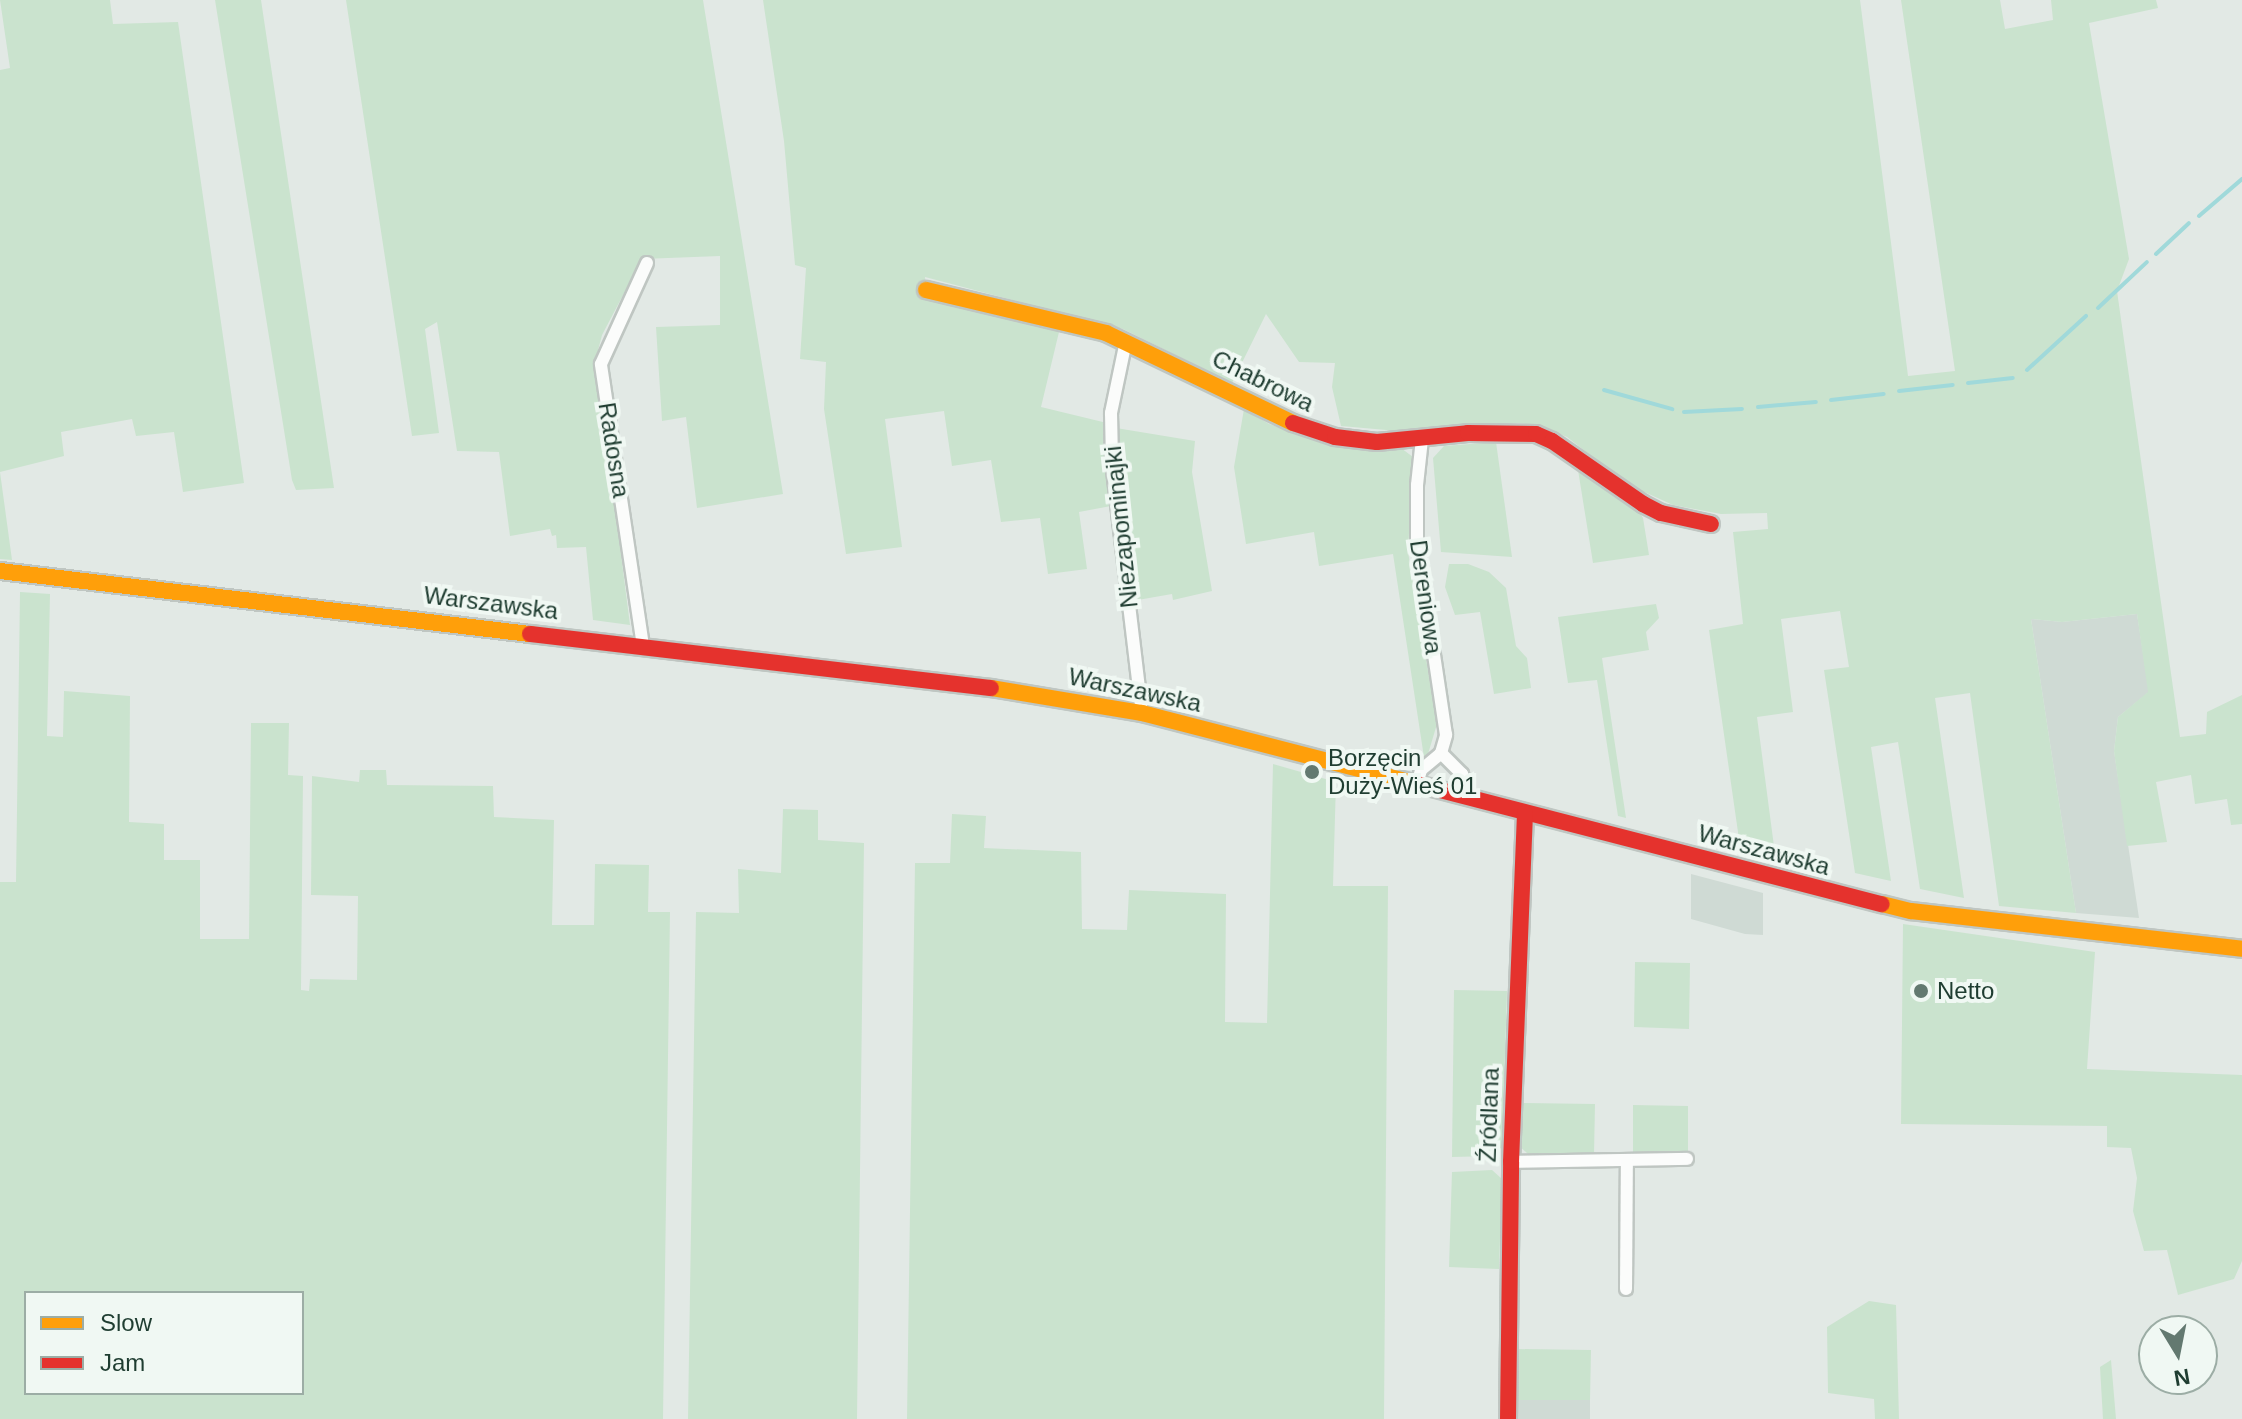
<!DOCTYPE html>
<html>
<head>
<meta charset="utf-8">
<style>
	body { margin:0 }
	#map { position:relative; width:2242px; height:1419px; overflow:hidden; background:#e2e9e5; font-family:Helvetica,sans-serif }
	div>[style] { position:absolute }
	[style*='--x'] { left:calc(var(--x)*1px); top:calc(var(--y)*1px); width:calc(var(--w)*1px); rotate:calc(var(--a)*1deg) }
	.built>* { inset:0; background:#cfdad4 }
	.green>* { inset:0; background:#cae3ce }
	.stream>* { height:4px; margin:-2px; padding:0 2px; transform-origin:2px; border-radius:2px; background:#a0d9da }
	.roads { filter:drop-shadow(2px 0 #bfc6c2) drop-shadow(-2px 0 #bfc6c2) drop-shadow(0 2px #bfc6c2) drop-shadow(0 -2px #bfc6c2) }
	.street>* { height:12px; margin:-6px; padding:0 6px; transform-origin:6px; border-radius:6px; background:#fbfcfb }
	.slow>* { height:16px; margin:-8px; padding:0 8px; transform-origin:8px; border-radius:8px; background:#ff9f0a }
	.jam>* { height:16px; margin:-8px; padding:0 8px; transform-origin:8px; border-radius:8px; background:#e5322d }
	.dots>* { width:22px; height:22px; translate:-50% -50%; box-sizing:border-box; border:4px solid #f0f8f3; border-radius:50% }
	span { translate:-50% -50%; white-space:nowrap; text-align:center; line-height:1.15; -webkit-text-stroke:8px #f0f8f3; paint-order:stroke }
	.street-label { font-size:24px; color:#1f3d31 }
	.poi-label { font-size:24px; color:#1f3d31 }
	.left { translate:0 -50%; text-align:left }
	.legend { position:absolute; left:24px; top:1291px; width:280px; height:104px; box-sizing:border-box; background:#f0f8f3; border:2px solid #9cada5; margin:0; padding:10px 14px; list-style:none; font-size:24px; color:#1f3d31 }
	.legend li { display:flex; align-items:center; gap:16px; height:40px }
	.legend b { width:40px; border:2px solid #9cada5 }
	.north { position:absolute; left:2138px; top:1315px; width:80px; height:80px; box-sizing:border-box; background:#f0f8f3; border:2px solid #9cada5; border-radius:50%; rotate:170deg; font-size:22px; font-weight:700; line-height:32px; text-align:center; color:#1f3d31 }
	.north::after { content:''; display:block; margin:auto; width:28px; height:36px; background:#637970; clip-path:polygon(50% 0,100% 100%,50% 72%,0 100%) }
</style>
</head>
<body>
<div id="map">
	<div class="built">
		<div style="clip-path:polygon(2137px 614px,2149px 692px,2118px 717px,2114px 751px,2139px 918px,2076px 913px,2031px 619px,2062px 622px)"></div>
		<div style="clip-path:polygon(1691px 874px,1763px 893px,1763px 935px,1745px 934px,1691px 919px)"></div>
		<div style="clip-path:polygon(1514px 1400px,1590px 1400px,1590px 1419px,1514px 1419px)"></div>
	</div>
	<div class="green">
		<div style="clip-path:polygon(0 0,110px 0,113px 24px,178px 22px,244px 483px,183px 492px,174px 432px,136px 436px,132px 419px,61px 432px,64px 456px,0 472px,12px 560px,0 559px,0 70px,10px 68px)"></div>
		<div style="clip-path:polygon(215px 0,261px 0,334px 488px,296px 490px,292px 480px)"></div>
		<div style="clip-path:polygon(346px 0,703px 0,783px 494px,697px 508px,686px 417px,662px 421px,656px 327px,720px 325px,720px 256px,642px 259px,602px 335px,596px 358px,630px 625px,593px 620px,586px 547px,557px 548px,556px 535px,552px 536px,550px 529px,510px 536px,499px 452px,457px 451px,437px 322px,425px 329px,439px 433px,412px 436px)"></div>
		<div style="clip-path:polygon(763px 0,1860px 0,1908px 376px,1955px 371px,1901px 0,2000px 0,2005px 29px,2053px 20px,2051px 0,2156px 0,2158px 8px,2089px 23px,2129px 259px,2117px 291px,2180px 737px,2206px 734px,2207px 712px,2242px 695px,2242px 824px,2231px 825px,2227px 799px,2195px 804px,2191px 775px,2156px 782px,2167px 842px,2127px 846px,2114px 751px,2118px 717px,2148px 692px,2137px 614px,2062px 622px,2031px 619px,2076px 913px,1999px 906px,1970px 693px,1935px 698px,1964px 898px,1920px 889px,1898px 742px,1871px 747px,1891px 881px,1855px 873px,1824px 670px,1849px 667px,1840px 611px,1781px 619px,1793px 712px,1757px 717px,1775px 854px,1740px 846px,1709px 630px,1743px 624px,1733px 532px,1768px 529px,1767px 513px,1721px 514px,1673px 505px,1629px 485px,1567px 437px,1541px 426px,1518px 423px,1409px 432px,1341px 426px,1332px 387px,1335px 363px,1299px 362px,1266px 314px,1232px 383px,1123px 329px,925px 277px,927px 297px,1059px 332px,1041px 407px,1107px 423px,1106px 465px,1111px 506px,1079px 512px,1087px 569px,1048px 574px,1040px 518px,1001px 522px,991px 460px,952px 466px,944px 411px,885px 419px,902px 547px,846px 554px,824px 409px,826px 362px,800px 359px,806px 268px,795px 265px,784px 141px)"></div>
		<div style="clip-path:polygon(1244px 409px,1269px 424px,1305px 437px,1377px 449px,1401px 448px,1413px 457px,1408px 552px,1437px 724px,1425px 764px,1393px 554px,1319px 566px,1314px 532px,1246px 544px,1234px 467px)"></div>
		<div style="clip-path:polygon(1116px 428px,1195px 441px,1192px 472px,1212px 591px,1173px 600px,1172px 594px,1132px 601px,1117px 480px)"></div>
		<div style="clip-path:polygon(1496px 442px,1512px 557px,1441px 552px,1433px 458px,1444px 446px)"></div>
		<div style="clip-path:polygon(1578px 470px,1614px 497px,1637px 508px,1643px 518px,1649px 555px,1593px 563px)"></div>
		<div style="clip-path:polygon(1449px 564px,1468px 564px,1489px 572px,1506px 588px,1516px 646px,1527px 658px,1531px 688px,1494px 694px,1480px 612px,1455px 615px,1445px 587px)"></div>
		<div style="clip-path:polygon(evenodd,20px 592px,50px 594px,47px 736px,63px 737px,64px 691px,130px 696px,129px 822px,164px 824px,164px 860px,200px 860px,200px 939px,249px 939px,251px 723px,289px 723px,288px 775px,303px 776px,301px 990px,309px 991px,310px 979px,357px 980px,358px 896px,311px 895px,312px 776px,359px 782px,360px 770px,386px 770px,387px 785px,493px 786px,494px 817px,554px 820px,552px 925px,594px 925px,595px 864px,649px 865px,648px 912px,670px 912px,663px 1419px,0 1419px,0 882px,16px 882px,20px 592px,26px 1293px,302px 1293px,302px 1393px,26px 1393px,26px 1293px)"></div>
		<div style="clip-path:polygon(1656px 604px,1659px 618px,1646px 632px,1649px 650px,1602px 658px,1626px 818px,1618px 816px,1597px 680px,1568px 683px,1558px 617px)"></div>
		<div style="clip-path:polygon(1273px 764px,1336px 782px,1333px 886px,1388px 886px,1384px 1419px,907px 1419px,915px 863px,950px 863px,952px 814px,986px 816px,984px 848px,1081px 852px,1082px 929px,1127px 930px,1129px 890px,1226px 894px,1225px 1022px,1267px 1023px)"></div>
		<div style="clip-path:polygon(783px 809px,818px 810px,818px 840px,864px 843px,857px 1419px,688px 1419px,696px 912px,739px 913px,738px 869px,781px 873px)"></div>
		<div style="clip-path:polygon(1903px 924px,2095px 952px,2087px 1069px,2242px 1075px,2242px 1261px,2234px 1279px,2178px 1295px,2167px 1250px,2144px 1251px,2133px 1211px,2137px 1178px,2131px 1148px,2107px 1147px,2107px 1126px,1901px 1124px)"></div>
		<div style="clip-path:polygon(1635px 962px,1690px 963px,1689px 1029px,1634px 1027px)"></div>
		<div style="clip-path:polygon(1454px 990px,1507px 991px,1502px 1147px,1492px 1156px,1452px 1157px)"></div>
		<div style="clip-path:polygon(1518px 1103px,1595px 1104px,1594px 1154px,1528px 1154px,1517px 1144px)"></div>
		<div style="clip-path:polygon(1633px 1105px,1688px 1106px,1688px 1151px,1633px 1152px)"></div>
		<div style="clip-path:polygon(1492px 1170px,1502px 1179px,1499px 1269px,1449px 1267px,1452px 1172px)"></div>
		<div style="clip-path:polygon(1869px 1301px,1896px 1305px,1899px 1419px,1875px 1419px,1874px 1399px,1828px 1393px,1827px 1327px)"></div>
		<div style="clip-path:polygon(1516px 1349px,1591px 1350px,1590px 1400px,1514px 1400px)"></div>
		<div style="clip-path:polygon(2111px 1360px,2116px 1419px,2103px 1419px,2100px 1367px)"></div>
	</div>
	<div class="stream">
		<div style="--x:2199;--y:216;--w:57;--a:-40.7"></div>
		<div style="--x:2156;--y:254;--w:45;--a:-43.2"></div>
		<div style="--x:2098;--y:308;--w:67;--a:-43.2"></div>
		<div style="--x:2027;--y:370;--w:80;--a:-42.5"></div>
		<div style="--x:1968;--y:383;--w:45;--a:-6.3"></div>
		<div style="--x:1604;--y:390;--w:71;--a:15.6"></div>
		<div style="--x:1899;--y:391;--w:54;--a:-6.3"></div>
		<div style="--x:1831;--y:400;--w:53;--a:-6.5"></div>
		<div style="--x:1758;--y:407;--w:58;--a:-4.9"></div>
		<div style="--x:1684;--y:412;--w:58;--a:-3"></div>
	</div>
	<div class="roads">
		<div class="street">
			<div style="--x:1126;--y:341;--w:74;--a:101.8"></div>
			<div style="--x:1111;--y:413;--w:49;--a:88.8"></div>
			<div style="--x:1112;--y:462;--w:253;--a:83.2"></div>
			<div style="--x:643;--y:646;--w:285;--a:-98.5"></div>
			<div style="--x:601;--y:364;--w:111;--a:-65.5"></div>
			<div style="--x:1441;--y:753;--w:30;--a:45"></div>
			<div style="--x:1462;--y:774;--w:25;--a:76"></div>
			<div style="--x:1417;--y:785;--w:16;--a:-75"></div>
			<div style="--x:1421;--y:770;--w:26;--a:-40"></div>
			<div style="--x:1441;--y:753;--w:19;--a:-74"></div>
			<div style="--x:1446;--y:735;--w:196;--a:-98.5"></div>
			<div style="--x:1417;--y:541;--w:56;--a:-90"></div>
			<div style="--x:1417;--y:485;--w:46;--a:-83.8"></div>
			<div style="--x:1511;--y:1162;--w:176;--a:-1"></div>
			<div style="--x:1626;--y:1289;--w:129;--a:-89.6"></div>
		</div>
		<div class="slow">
			<div style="--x:926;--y:290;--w:185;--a:13.4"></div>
			<div style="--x:1106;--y:333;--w:208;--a:25.7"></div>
			<div style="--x:0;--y:571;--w:534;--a:6.78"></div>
			<div style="--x:991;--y:688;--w:153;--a:9.4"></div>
			<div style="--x:1142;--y:713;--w:280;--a:14.5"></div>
			<div style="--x:1882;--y:904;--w:30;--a:14"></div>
			<div style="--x:1911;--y:911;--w:333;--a:6.5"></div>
		</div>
		<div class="jam">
			<div style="--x:1293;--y:423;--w:44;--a:18.4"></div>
			<div style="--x:1335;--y:437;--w:42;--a:6.8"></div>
			<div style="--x:1377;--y:442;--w:91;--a:-5.6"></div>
			<div style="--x:1468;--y:433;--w:68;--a:0.8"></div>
			<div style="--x:1536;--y:434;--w:17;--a:24"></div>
			<div style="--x:1552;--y:441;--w:111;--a:34.7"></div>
			<div style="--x:1643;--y:504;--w:20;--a:27"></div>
			<div style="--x:1661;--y:513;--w:51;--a:12.4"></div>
			<div style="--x:530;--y:634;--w:464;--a:6.7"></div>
			<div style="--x:1413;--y:783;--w:484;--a:14.5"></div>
			<div style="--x:1508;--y:1419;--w:257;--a:-89.3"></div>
			<div style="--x:1511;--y:1162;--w:349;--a:-87.7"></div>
		</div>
	</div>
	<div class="dots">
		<div style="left:1312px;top:772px;background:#637970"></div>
		<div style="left:1921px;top:991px;background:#637970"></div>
	</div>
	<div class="street-label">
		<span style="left:1263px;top:381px;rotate:26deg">Chabrowa</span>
		<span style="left:614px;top:450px;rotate:81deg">Radosna</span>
		<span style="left:1121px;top:527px;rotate:-96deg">Niezapominajki</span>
		<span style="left:1426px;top:597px;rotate:82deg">Dereniowa</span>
		<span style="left:491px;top:603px;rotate:7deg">Warszawska</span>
		<span style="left:1135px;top:690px;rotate:12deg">Warszawska</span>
		<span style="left:1764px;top:850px;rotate:15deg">Warszawska</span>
		<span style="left:1489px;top:1115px;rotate:-88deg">Źródlana</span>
	</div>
	<div class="poi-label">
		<span class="left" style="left:1328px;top:772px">Borzęcin<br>Duży-Wieś 01</span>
		<span class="left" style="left:1937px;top:991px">Netto</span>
	</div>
	<ul class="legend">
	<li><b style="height:10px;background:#ff9f0a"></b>Slow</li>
	<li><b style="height:10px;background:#e5322d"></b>Jam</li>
	</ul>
	<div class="north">N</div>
</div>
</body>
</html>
